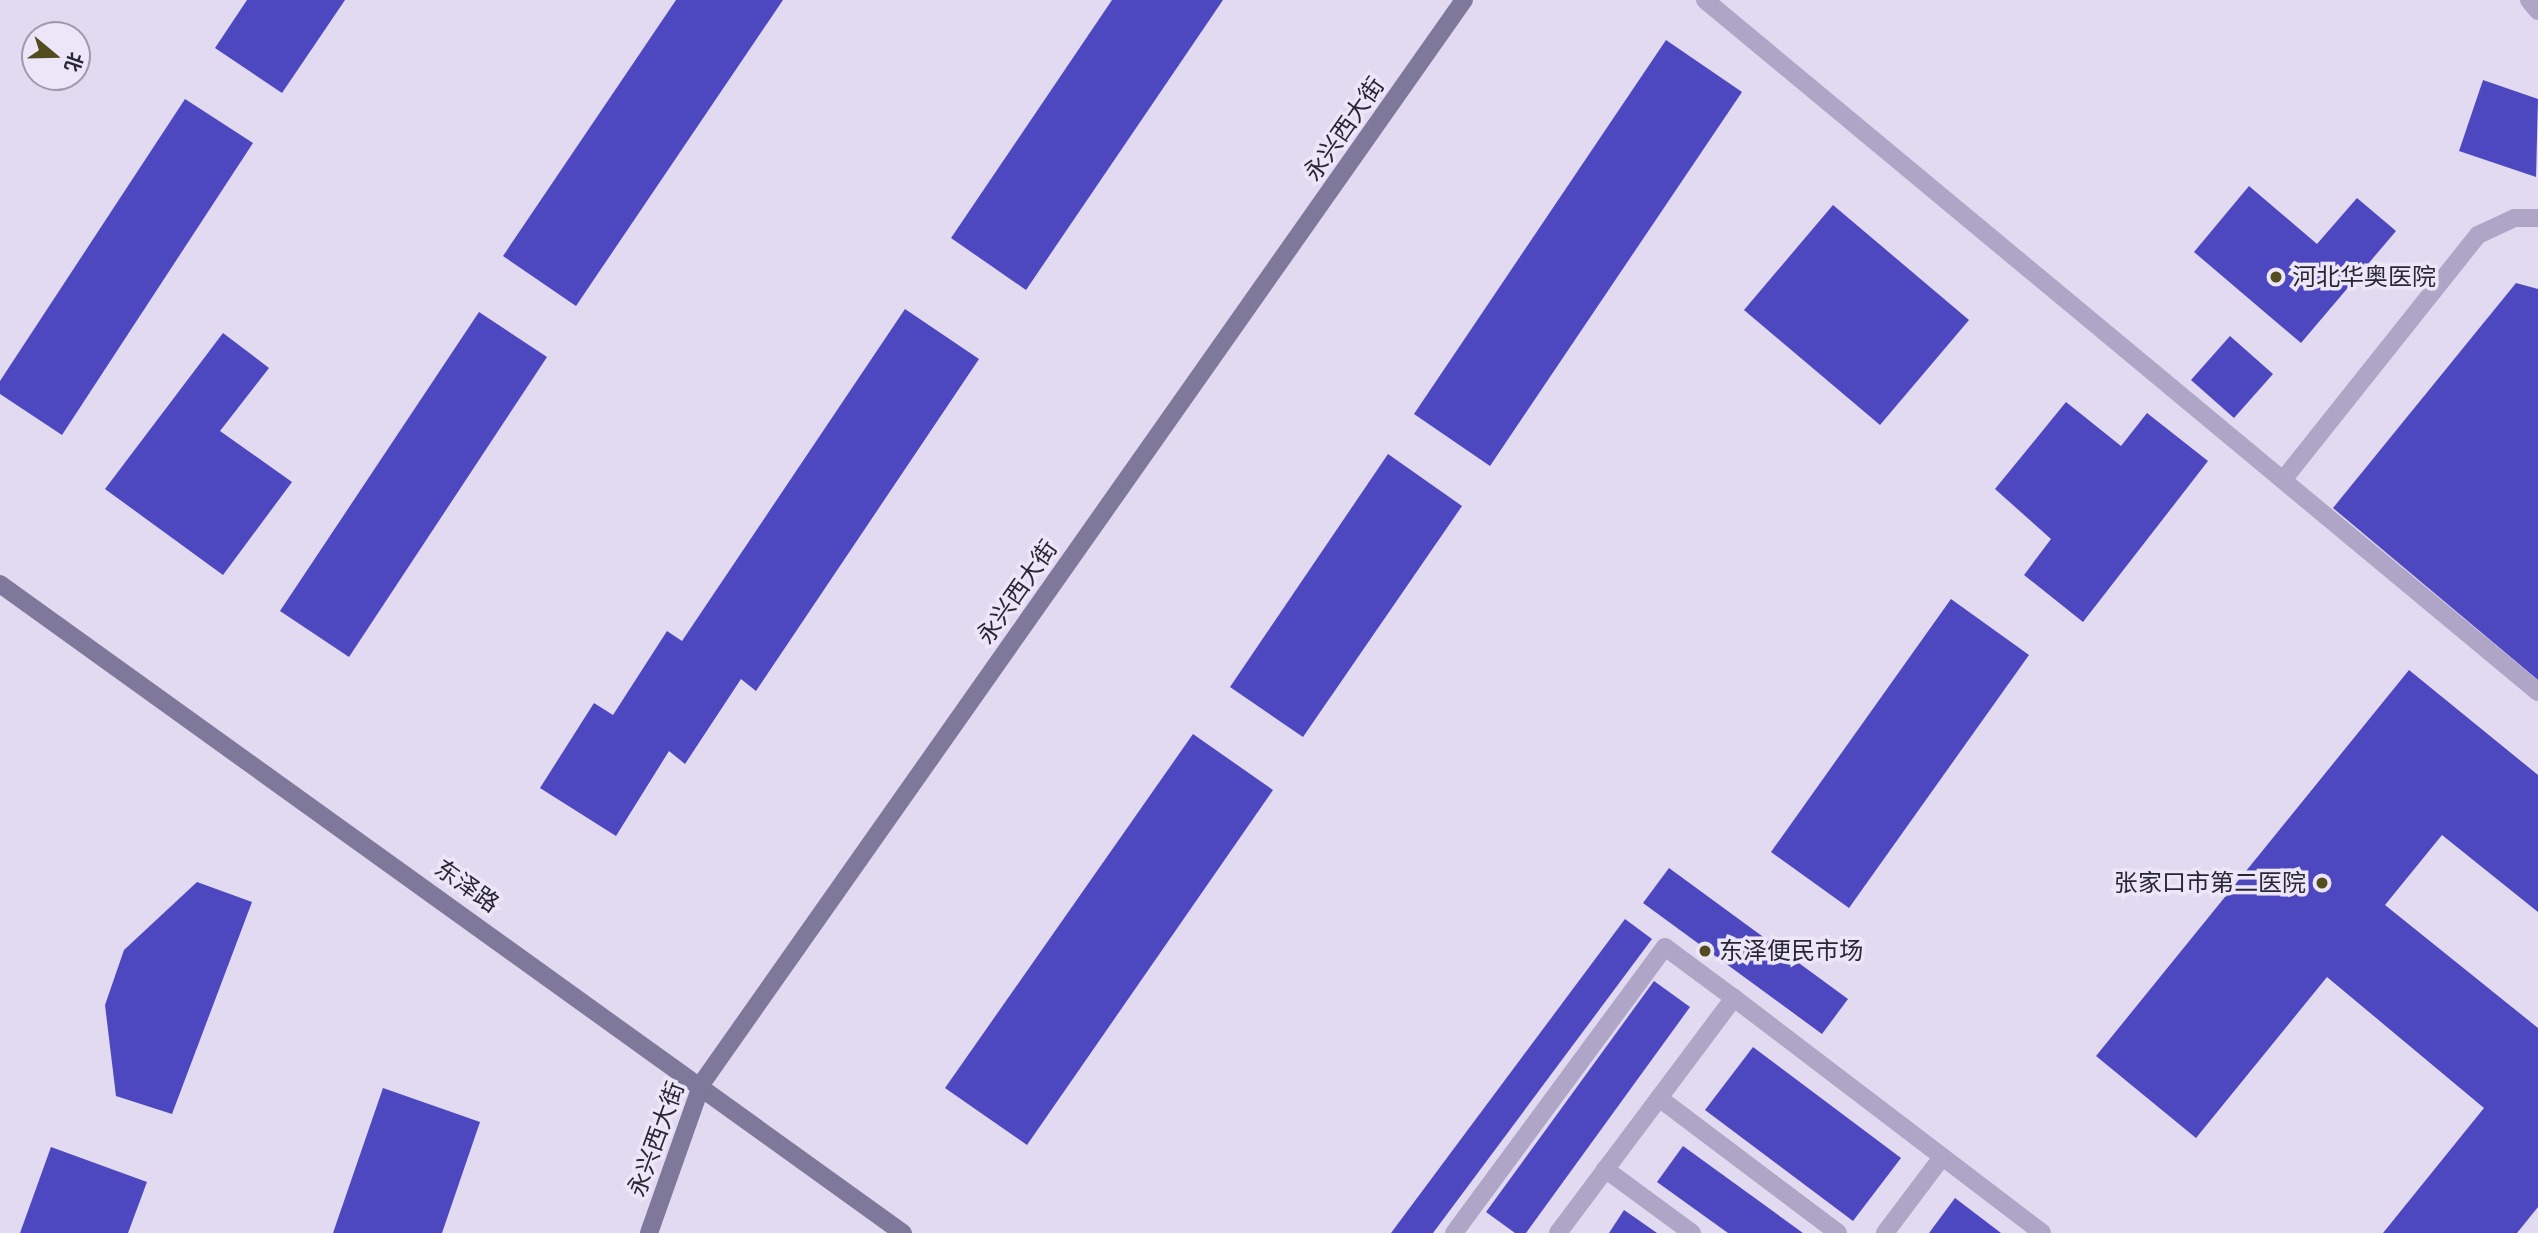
<!DOCTYPE html>
<html>
<head>
<meta charset="utf-8">
<style>
	body { margin:0 }
	#map { position:relative; width:2538px; height:1233px; overflow:hidden; background:#e1daf0; font-family:"Titillium Web","Noto Sans SC",sans-serif }
	div>[style] { position:absolute }
	[style*='--x'] { left:calc(var(--x)*1px); top:calc(var(--y)*1px); width:calc(var(--w)*1px); rotate:calc(var(--a)*1deg) }
	.building>* { inset:0; background:#4e48c0 }
	.service>* { height:18px; margin:-9px; padding:0 9px; transform-origin:9px; border-radius:9px; background:#afa6c7 }
	.secondary>* { height:18px; margin:-9px; padding:0 9px; transform-origin:9px; border-radius:9px; background:#7e789b }
	.dots>* { width:19px; height:19px; translate:-50% -50%; box-sizing:border-box; border:4px solid #ece6f8; border-radius:50% }
	span { translate:-50% -50%; white-space:nowrap; text-align:center; line-height:1.15; -webkit-text-stroke:7px #ece6f8; paint-order:stroke }
	.street-label { font-size:24px; color:#282734 }
	.poi-label { font-size:24px; color:#282734 }
	.left { translate:0 -50%; text-align:left }
	.right { translate:-100% -50%; text-align:right }
	.north { position:absolute; left:21px; top:21px; width:70px; height:70px; box-sizing:border-box; background:#ece6f8; border:2px solid #9e9aaa; border-radius:50%; rotate:109deg; font-size:19px; font-weight:700; line-height:28px; text-align:center; color:#282734 }
	.north::after { content:''; display:block; margin:auto; width:24px; height:32px; background:#534c1f; clip-path:polygon(50% 0,100% 100%,50% 72%,0 100%) }
</style>
</head>
<body>
<div id="map">
	<div class="building">
		<div style="clip-path:polygon(247px 0,345px 0,282px 93px,215px 48px)"></div>
		<div style="clip-path:polygon(676px 0,783px 0,576px 306px,503px 256px)"></div>
		<div style="clip-path:polygon(1112px 0,1223px 0,1026px 290px,951px 238px)"></div>
		<div style="clip-path:polygon(1666px 40px,1742px 92px,1490px 466px,1414px 414px)"></div>
		<div style="clip-path:polygon(2483px 80px,2538px 99px,2536px 177px,2459px 151px)"></div>
		<div style="clip-path:polygon(185px 99px,253px 143px,62px 435px,0 394px,0 381px)"></div>
		<div style="clip-path:polygon(2249px 186px,2317px 244px,2357px 198px,2396px 231px,2301px 343px,2194px 252px)"></div>
		<div style="clip-path:polygon(1833px 205px,1969px 320px,1880px 425px,1744px 310px)"></div>
		<div style="clip-path:polygon(2516px 283px,2538px 289px,2538px 680px,2333px 508px)"></div>
		<div style="clip-path:polygon(905px 309px,979px 359px,756px 691px,741px 679px,685px 764px,669px 751px,616px 836px,540px 788px,594px 703px,613px 715px,667px 631px,682px 641px)"></div>
		<div style="clip-path:polygon(479px 312px,547px 357px,349px 657px,280px 611px)"></div>
		<div style="clip-path:polygon(223px 333px,269px 368px,220px 431px,292px 482px,223px 575px,105px 489px)"></div>
		<div style="clip-path:polygon(2230px 336px,2273px 374px,2234px 418px,2191px 380px)"></div>
		<div style="clip-path:polygon(2066px 402px,2121px 446px,2147px 413px,2208px 461px,2083px 622px,2024px 575px,2051px 539px,1995px 489px)"></div>
		<div style="clip-path:polygon(1388px 454px,1462px 506px,1303px 737px,1230px 687px)"></div>
		<div style="clip-path:polygon(1951px 599px,2029px 655px,1849px 908px,1771px 852px)"></div>
		<div style="clip-path:polygon(2409px 670px,2538px 775px,2538px 912px,2442px 835px,2385px 905px,2538px 1028px,2538px 1207px,2517px 1233px,2383px 1233px,2484px 1108px,2327px 977px,2196px 1138px,2096px 1056px)"></div>
		<div style="clip-path:polygon(1193px 734px,1273px 790px,1027px 1145px,945px 1088px)"></div>
		<div style="clip-path:polygon(1669px 868px,1848px 999px,1822px 1034px,1643px 903px)"></div>
		<div style="clip-path:polygon(197px 882px,252px 902px,172px 1114px,116px 1096px,105px 1005px,124px 950px)"></div>
		<div style="clip-path:polygon(1625px 919px,1652px 939px,1433px 1233px,1391px 1233px)"></div>
		<div style="clip-path:polygon(1654px 981px,1690px 1007px,1526px 1233px,1515px 1233px,1486px 1212px)"></div>
		<div style="clip-path:polygon(1753px 1047px,1901px 1158px,1853px 1221px,1705px 1110px)"></div>
		<div style="clip-path:polygon(383px 1088px,480px 1122px,442px 1233px,333px 1233px)"></div>
		<div style="clip-path:polygon(1683px 1146px,1803px 1233px,1728px 1233px,1657px 1182px)"></div>
		<div style="clip-path:polygon(51px 1147px,147px 1182px,128px 1233px,20px 1233px)"></div>
		<div style="clip-path:polygon(1955px 1198px,2001px 1233px,1929px 1233px)"></div>
		<div style="clip-path:polygon(1624px 1210px,1657px 1233px,1609px 1233px)"></div>
	</div>
	<div class="service">
		<div style="--x:1705;--y:0;--w:1083;--a:39.72"></div>
		<div style="--x:2529;--y:0;--w:14;--a:51"></div>
		<div style="--x:2283;--y:480;--w:313;--a:-51.5"></div>
		<div style="--x:2478;--y:235;--w:40;--a:-25"></div>
		<div style="--x:2514;--y:218;--w:24;--a:0"></div>
		<div style="--x:1659;--y:1098;--w:224;--a:37"></div>
		<div style="--x:1605;--y:1169;--w:108;--a:36.3"></div>
		<div style="--x:1454;--y:1233;--w:355;--a:-53.6"></div>
		<div style="--x:1665;--y:947;--w:86;--a:36.5"></div>
		<div style="--x:1558;--y:1233;--w:294;--a:-53.2"></div>
		<div style="--x:1734;--y:998;--w:387;--a:37.3"></div>
		<div style="--x:1885;--y:1233;--w:95;--a:-53.1"></div>
	</div>
	<div class="secondary">
		<div style="--x:0;--y:584;--w:1112;--a:35.71"></div>
		<div style="--x:649;--y:1233;--w:159;--a:-70.5"></div>
		<div style="--x:702;--y:1083;--w:1324;--a:-54.87"></div>
	</div>
	<div class="dots">
		<div style="left:2276px;top:277px;background:#534c1f"></div>
		<div style="left:2322px;top:883px;background:#534c1f"></div>
		<div style="left:1705px;top:951px;background:#534c1f"></div>
	</div>
	<div class="street-label">
		<span style="left:1344px;top:129px;rotate:-55deg">永兴西大街</span>
		<span style="left:1017px;top:592px;rotate:-55deg">永兴西大街</span>
		<span style="left:467px;top:886px;rotate:35deg">东泽路</span>
		<span style="left:656px;top:1139px;rotate:-70deg">永兴西大街</span>
	</div>
	<div class="poi-label">
		<span class="left" style="left:2292px;top:277px">河北华奥医院</span>
		<span class="right" style="left:2306px;top:883px">张家口市第二医院</span>
		<span class="left" style="left:1719px;top:951px">东泽便民市场</span>
	</div>
	<div class="north">北</div>
</div>
</body>
</html>
